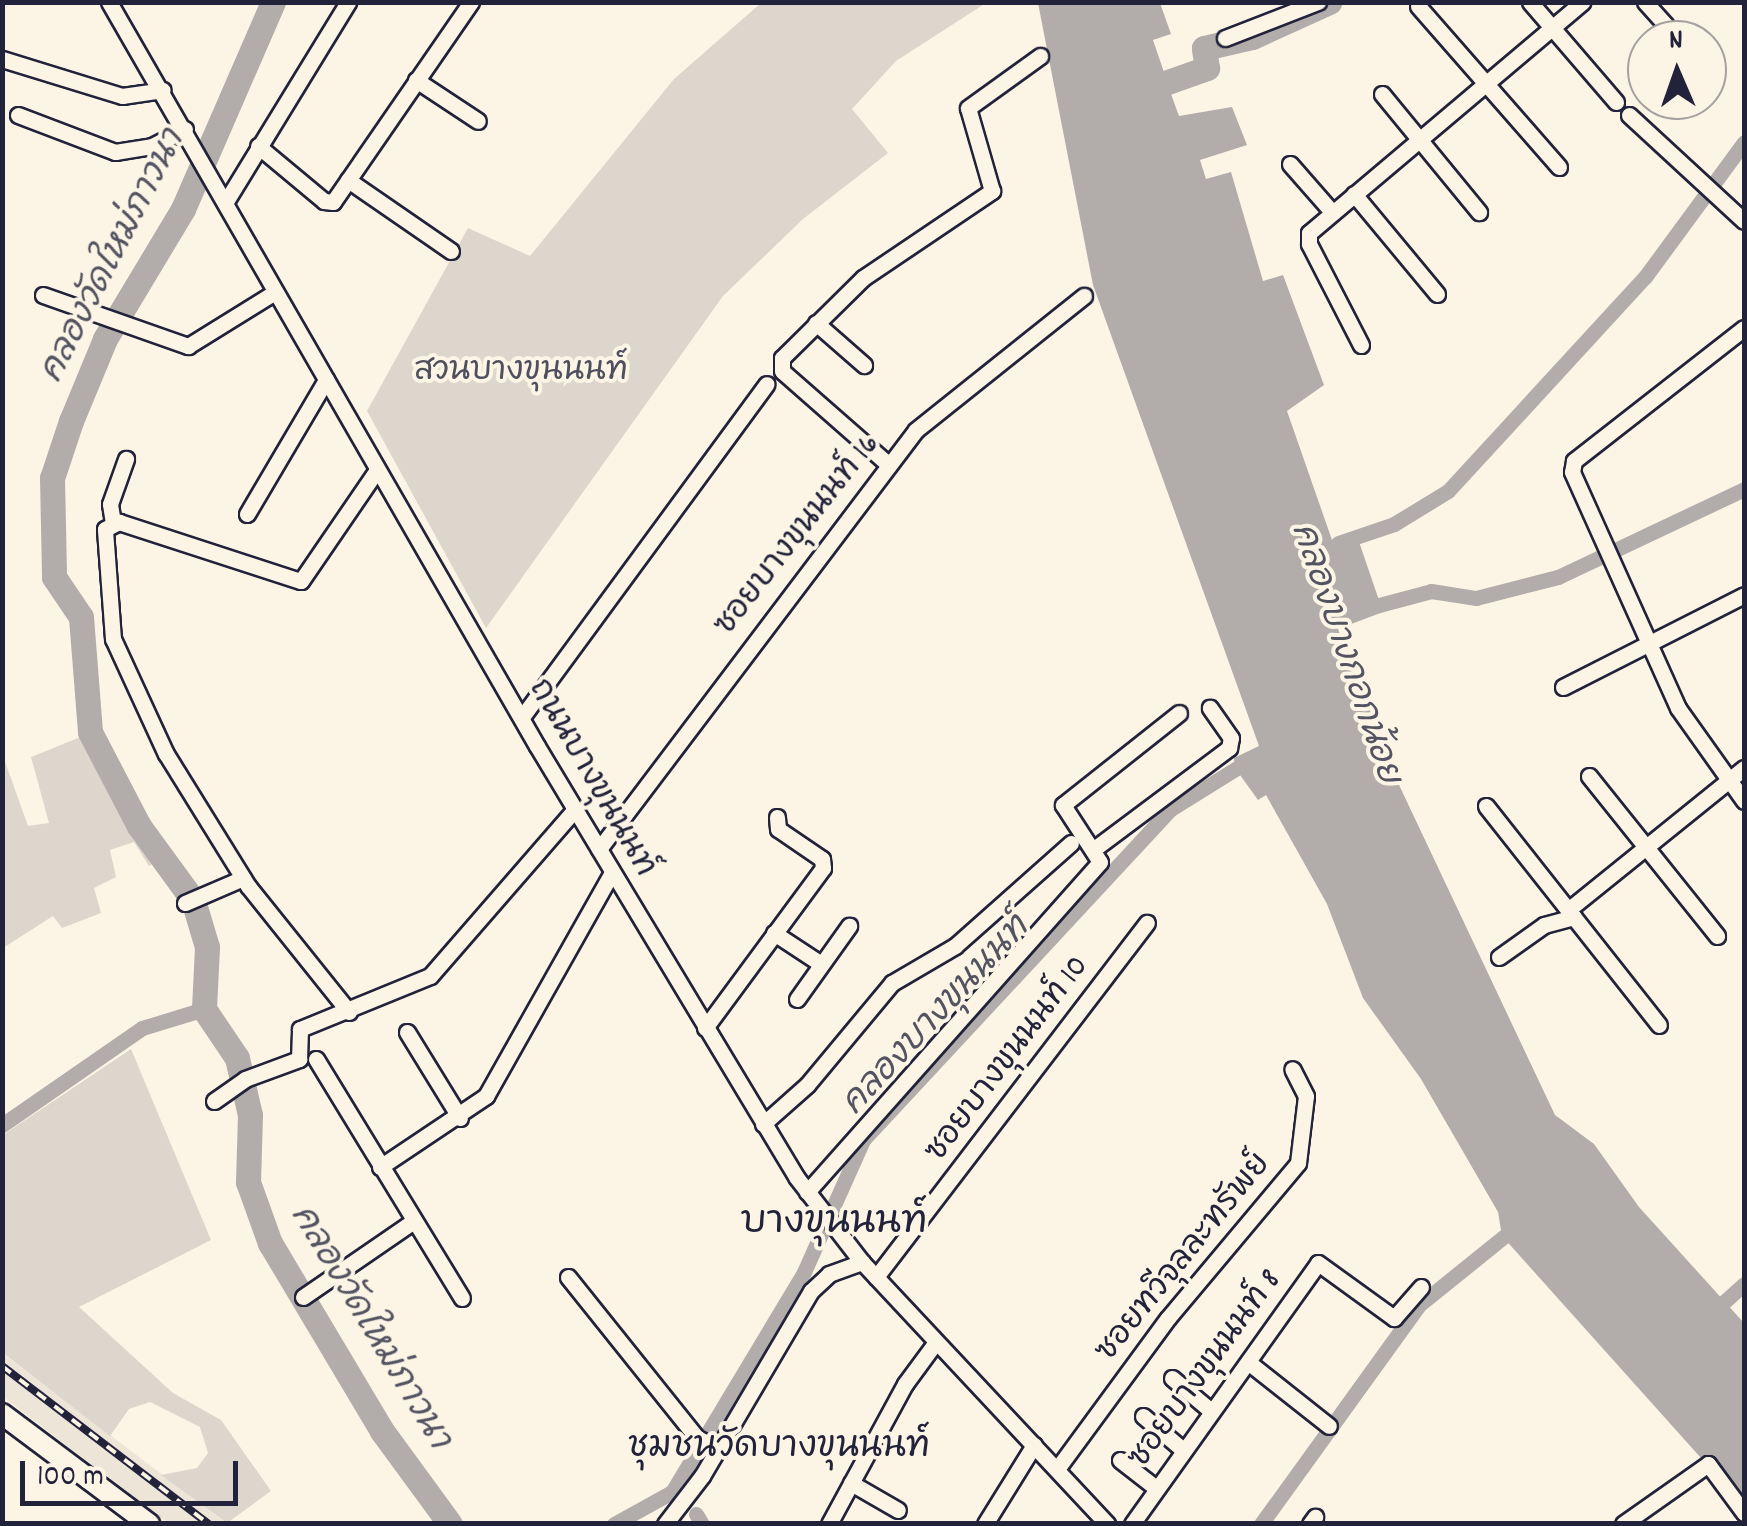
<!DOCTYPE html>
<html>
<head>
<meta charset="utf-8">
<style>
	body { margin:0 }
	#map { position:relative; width:1747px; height:1526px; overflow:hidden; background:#fcf5e5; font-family:Dekko,"Playpen Sans Thai",sans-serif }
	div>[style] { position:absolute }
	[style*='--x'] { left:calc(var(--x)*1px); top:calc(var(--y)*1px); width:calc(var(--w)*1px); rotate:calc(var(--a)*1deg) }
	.built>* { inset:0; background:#ece5d8 }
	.green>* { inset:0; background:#dcd6cc }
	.water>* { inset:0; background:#b2adab }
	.canal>* { height:15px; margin:-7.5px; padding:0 7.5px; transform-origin:7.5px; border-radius:7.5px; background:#b2adab }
	.river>* { height:25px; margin:-12.5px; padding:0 12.5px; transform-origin:12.5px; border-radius:12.5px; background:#b2adab }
	.roads { filter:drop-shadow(2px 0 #22223b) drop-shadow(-2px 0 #22223b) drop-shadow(0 2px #22223b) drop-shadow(0 -2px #22223b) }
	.minor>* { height:15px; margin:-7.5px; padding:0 7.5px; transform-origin:7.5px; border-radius:7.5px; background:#fcf5e5 }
	.major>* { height:20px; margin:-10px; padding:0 10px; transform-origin:10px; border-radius:10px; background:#fcf5e5 }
	.rail>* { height:8px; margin-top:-4px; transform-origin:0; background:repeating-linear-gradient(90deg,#fcf5e5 0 11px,#22223b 0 22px); box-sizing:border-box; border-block:2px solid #22223b }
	span { translate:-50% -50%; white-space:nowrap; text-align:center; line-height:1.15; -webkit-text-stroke:8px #fcf5e5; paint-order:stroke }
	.park-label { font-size:32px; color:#504f5f }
	.street-label { font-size:32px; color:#22223b }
	.water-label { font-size:35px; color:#545362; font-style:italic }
	.neighbourhood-label { font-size:35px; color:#22223b }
	.quarter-label { font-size:38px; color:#22223b }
	.frame { position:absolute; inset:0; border:5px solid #22223b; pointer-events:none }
	.north { position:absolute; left:1627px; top:20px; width:100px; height:100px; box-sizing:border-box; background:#fcf5e5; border:2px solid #a5a1a1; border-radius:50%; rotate:358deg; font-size:28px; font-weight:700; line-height:40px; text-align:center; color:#22223b }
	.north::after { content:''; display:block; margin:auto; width:35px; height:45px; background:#22223b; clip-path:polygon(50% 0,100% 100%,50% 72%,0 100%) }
	.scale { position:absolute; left:20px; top:1461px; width:218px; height:45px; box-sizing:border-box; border:5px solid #22223b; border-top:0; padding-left:12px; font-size:30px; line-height:35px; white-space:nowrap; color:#22223b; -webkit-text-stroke:8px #fcf5e5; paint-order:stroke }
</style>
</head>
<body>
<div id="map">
	<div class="built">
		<div style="clip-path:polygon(2px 1353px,226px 1523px,168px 1523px,3px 1397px)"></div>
	</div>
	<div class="green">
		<div style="clip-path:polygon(761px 3px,986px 3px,896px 61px,852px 109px,888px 153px,803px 219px,723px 296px,486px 628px,367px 411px,468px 228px,530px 256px,674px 79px)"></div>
		<div style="clip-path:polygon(88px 734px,168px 855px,149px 866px,134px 842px,110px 850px,116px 877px,94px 888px,101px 913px,62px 928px,53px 916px,3px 948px,3px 756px,28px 826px,49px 823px,31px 757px)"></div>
		<div style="clip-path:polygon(131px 1049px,211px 1240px,79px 1307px,173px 1393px,221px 1420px,271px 1491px,227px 1523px,161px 1475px,197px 1468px,208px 1453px,200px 1427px,150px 1402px,129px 1409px,110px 1436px,3px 1353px,3px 1135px)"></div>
	</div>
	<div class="water">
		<div style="clip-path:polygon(1038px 3px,1160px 3px,1171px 34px,1153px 40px,1167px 81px,1173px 80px,1178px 92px,1171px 94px,1179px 116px,1232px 107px,1247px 145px,1200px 160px,1206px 179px,1231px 172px,1263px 281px,1283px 275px,1324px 385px,1287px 411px,1332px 540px,1356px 533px,1383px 612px,1338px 629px,1400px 787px,1555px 1115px,1594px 1144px,1639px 1207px,1744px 1323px,1744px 1506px,1502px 1236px,1498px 1212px,1421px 1079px,1363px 998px,1327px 904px,1266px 795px,1258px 800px,1235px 768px,1234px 758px,1259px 746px,1093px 285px)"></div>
	</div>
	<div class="canal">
		<div style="--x:1338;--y:543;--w:59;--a:-18.7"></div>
		<div style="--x:1394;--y:524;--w:63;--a:-31.4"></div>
		<div style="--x:1448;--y:491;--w:291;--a:-47.4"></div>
		<div style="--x:1645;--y:277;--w:167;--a:-53.7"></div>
		<div style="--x:1364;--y:609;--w:69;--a:-15"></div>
		<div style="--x:1431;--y:591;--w:46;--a:8.8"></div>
		<div style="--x:1476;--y:598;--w:85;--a:-14.4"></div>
		<div style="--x:1558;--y:577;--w:206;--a:-25.3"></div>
		<div style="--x:2;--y:1125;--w:170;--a:-34.7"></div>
		<div style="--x:142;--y:1028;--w:65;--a:-17"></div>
		<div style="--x:1714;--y:1311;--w:40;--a:-42"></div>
		<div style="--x:696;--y:1514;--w:12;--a:59"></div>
		<div style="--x:614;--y:1524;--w:66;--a:-28.9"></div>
		<div style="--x:672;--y:1492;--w:257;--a:-59"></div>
		<div style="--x:804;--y:1272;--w:145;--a:-65.9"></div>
		<div style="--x:863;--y:1140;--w:452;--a:-47.1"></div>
		<div style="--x:1171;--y:809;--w:97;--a:-31.9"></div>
		<div style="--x:1261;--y:1524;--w:270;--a:-54.2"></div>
		<div style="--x:1419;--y:1305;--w:127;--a:-38.9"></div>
	</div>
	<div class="river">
		<div style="--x:273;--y:2;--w:226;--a:113.5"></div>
		<div style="--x:183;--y:209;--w:152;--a:121"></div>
		<div style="--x:105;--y:339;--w:89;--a:112.5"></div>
		<div style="--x:71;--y:421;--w:60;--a:108.4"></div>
		<div style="--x:52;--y:478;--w:99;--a:88.8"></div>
		<div style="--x:54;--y:577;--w:48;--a:56"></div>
		<div style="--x:81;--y:617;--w:115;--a:85.5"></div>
		<div style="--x:90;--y:732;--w:106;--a:62.5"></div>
		<div style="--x:139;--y:826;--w:92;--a:53.9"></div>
		<div style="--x:193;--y:900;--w:49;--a:73.4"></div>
		<div style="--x:207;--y:947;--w:62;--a:92.8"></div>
		<div style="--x:204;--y:1009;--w:59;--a:56"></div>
		<div style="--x:237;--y:1058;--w:58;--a:77.2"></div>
		<div style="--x:250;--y:1115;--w:67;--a:91.7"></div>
		<div style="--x:248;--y:1182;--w:65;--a:70.2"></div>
		<div style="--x:270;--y:1243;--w:219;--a:59.2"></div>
		<div style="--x:382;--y:1431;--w:115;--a:53.8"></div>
		<div style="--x:1145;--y:90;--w:66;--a:-19.5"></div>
		<div style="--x:1207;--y:68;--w:20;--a:-99"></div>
		<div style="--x:1204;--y:48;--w:49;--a:-12.9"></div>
		<div style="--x:1252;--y:37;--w:85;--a:-24.4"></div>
	</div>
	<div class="roads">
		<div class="minor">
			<div style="--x:109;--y:2;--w:858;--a:60.09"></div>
			<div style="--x:537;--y:746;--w:504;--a:58.96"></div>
			<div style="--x:797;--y:1178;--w:106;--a:52.3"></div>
			<div style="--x:862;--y:1262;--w:359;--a:46.9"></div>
			<div style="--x:1530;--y:2;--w:132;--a:49.3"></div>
			<div style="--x:1645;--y:2;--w:31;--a:48"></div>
			<div style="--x:1418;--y:6;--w:214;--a:48.8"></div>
			<div style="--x:1225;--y:38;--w:100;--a:-21.2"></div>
			<div style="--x:2;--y:59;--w:126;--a:17.1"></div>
			<div style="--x:122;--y:96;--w:41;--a:-8.3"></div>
			<div style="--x:416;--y:80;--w:74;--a:33.5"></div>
			<div style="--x:1382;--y:94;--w:153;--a:50.6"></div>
			<div style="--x:18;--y:115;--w:104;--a:20.9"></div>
			<div style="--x:115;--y:152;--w:37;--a:-9"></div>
			<div style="--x:152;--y:146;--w:37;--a:-27"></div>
			<div style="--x:1629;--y:115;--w:156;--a:42.7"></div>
			<div style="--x:258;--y:146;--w:86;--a:39.8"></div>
			<div style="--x:324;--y:201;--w:9;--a:6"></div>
			<div style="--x:333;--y:202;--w:243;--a:-55.4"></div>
			<div style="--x:1290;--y:164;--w:64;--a:48.8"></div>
			<div style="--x:348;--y:180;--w:125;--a:34.6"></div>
			<div style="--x:1354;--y:194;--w:130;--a:50.3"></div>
			<div style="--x:225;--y:203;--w:236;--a:-58.5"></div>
			<div style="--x:43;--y:295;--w:154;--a:19.4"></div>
			<div style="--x:188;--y:346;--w:102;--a:-31.8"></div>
			<div style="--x:816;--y:323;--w:64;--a:41.2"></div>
			<div style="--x:1744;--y:328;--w:216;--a:142"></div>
			<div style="--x:1574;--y:461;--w:11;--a:100"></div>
			<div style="--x:1572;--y:472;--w:259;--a:65.8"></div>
			<div style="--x:1678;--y:708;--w:114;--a:54.6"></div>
			<div style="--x:1361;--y:345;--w:114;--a:-117.2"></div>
			<div style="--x:1309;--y:244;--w:11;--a:-90"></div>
			<div style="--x:1309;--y:233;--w:358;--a:-40.2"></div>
			<div style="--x:889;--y:465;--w:142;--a:-138.7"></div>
			<div style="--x:782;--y:371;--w:13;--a:-90"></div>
			<div style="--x:782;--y:358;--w:114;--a:-44.6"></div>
			<div style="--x:863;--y:278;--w:156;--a:-34"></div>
			<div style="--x:992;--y:191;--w:86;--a:-106.1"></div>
			<div style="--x:968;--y:108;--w:89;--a:-35.8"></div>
			<div style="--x:247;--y:514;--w:156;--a:-59.5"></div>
			<div style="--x:113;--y:523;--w:19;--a:-99"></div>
			<div style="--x:110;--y:504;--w:48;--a:-70.4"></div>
			<div style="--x:1563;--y:687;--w:203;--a:-26.9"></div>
			<div style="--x:522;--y:717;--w:413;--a:-53.7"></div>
			<div style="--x:1589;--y:776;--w:205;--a:51.3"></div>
			<div style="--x:1486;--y:806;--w:279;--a:51.7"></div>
			<div style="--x:599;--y:849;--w:525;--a:-52.89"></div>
			<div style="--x:916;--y:430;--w:215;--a:-38.6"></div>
			<div style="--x:1094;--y:849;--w:169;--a:-36.8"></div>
			<div style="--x:1229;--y:748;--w:10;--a:-79"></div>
			<div style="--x:1231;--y:738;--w:37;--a:-125"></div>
			<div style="--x:185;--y:903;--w:63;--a:-23.3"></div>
			<div style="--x:1568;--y:910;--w:226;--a:-38.9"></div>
			<div style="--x:774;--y:933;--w:56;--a:33.4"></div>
			<div style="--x:1499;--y:957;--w:55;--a:-35.4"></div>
			<div style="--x:1544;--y:925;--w:31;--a:-15"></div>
			<div style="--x:797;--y:999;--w:90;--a:-54.5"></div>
			<div style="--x:349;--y:1012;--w:161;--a:-128.7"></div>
			<div style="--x:248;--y:886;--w:155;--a:-121.8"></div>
			<div style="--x:166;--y:754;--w:127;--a:-114.7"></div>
			<div style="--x:113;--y:639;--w:110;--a:-94.2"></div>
			<div style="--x:105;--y:529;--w:16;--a:-27"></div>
			<div style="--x:119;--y:522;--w:191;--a:18"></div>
			<div style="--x:301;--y:581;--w:135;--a:-55.6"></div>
			<div style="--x:705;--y:1028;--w:199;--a:-53.6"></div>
			<div style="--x:823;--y:868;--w:9;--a:-96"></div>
			<div style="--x:822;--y:859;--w:53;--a:-145.7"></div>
			<div style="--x:778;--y:829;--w:12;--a:-95"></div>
			<div style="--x:407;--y:1032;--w:101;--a:58.4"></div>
			<div style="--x:316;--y:1059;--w:280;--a:58.6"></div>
			<div style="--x:214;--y:1101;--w:38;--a:-35"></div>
			<div style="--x:245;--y:1079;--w:58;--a:-20.3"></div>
			<div style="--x:299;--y:1059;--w:30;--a:-88"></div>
			<div style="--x:300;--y:1029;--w:140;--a:-22.2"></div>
			<div style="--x:430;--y:976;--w:221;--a:-49"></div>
			<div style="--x:763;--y:1124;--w:59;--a:-41.6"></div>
			<div style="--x:807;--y:1085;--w:133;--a:-50.2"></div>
			<div style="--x:892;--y:983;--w:73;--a:-30.4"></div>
			<div style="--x:955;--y:946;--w:155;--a:-41.6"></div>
			<div style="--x:380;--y:1167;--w:128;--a:-33.8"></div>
			<div style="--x:486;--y:1096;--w:257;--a:-60.6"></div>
			<div style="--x:807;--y:1192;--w:441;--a:-48.4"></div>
			<div style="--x:1100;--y:862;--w:68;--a:-123"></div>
			<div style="--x:1063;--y:805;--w:148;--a:-38.4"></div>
			<div style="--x:568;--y:1277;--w:206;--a:51.3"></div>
			<div style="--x:697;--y:1438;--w:24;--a:24"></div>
			<div style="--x:876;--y:1277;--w:446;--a:-52.6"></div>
			<div style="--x:303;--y:1297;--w:132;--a:-34.5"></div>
			<div style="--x:1248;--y:1362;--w:103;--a:38.3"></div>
			<div style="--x:1172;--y:1378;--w:50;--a:40.1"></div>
			<div style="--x:1143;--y:1416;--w:51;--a:40.2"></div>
			<div style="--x:1120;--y:1460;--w:46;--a:37.9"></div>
			<div style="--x:1057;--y:1469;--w:187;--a:-53.7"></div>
			<div style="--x:1168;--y:1318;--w:202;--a:-50"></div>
			<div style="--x:1298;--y:1163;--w:67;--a:-83.2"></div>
			<div style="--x:1306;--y:1096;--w:30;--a:-117"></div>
			<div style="--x:851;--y:1483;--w:54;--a:29.9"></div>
			<div style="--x:665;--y:1524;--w:61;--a:-52.4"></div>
			<div style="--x:702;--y:1476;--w:215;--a:-59.5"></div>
			<div style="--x:811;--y:1291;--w:25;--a:-43"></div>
			<div style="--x:829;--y:1274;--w:35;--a:-20"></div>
			<div style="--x:829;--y:1524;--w:159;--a:-61.5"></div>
			<div style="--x:905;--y:1384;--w:52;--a:-53.6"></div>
			<div style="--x:985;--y:1524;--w:93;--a:-58.2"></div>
			<div style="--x:1132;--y:1524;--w:320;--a:-54.5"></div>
			<div style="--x:1318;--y:1263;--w:94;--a:35.9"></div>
			<div style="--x:1394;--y:1318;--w:41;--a:-48.9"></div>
			<div style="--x:1310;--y:1524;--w:9;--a:-54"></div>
			<div style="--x:1623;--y:1524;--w:104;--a:-35.2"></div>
			<div style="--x:1708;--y:1464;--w:61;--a:53.7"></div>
		</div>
		<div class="major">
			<div style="--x:2;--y:1414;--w:184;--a:36.8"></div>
		</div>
	</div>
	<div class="rail">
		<div style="--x:2;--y:1366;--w:260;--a:37.4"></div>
	</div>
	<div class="park-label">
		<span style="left:521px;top:373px">สวนบางขุนนนท์</span>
	</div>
	<div class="street-label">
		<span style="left:799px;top:536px;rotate:-52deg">ซอยบางขุนนนท์ 16</span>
		<span style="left:590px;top:779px;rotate:60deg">ถนนบางขุนนนท์</span>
		<span style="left:1009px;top:1060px;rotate:-53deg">ซอยบางขุนนนท์ 10</span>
		<span style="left:1185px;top:1259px;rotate:-51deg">ซอยทวีจุลละทรัพย์</span>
		<span style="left:1207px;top:1370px;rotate:-54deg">ซอยบางขุนนนท์ 8</span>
	</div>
	<div class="water-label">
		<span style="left:114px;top:257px;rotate:-63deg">คลองวัดใหม่ภาวนา</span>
		<span style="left:1344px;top:654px;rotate:71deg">คลองบางกอกน้อย</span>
		<span style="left:937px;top:1017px;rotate:-47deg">คลองบางขุนนนท์</span>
		<span style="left:369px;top:1328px;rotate:59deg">คลองวัดใหม่ภาวนา</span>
	</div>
	<div class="neighbourhood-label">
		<span style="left:779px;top:1449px">ชุมชนวัดบางขุนนนท์</span>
	</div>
	<div class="quarter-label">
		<span style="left:834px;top:1225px">บางขุนนนท์</span>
	</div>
	<div class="frame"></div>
	<div class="north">N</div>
	<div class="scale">100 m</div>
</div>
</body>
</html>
